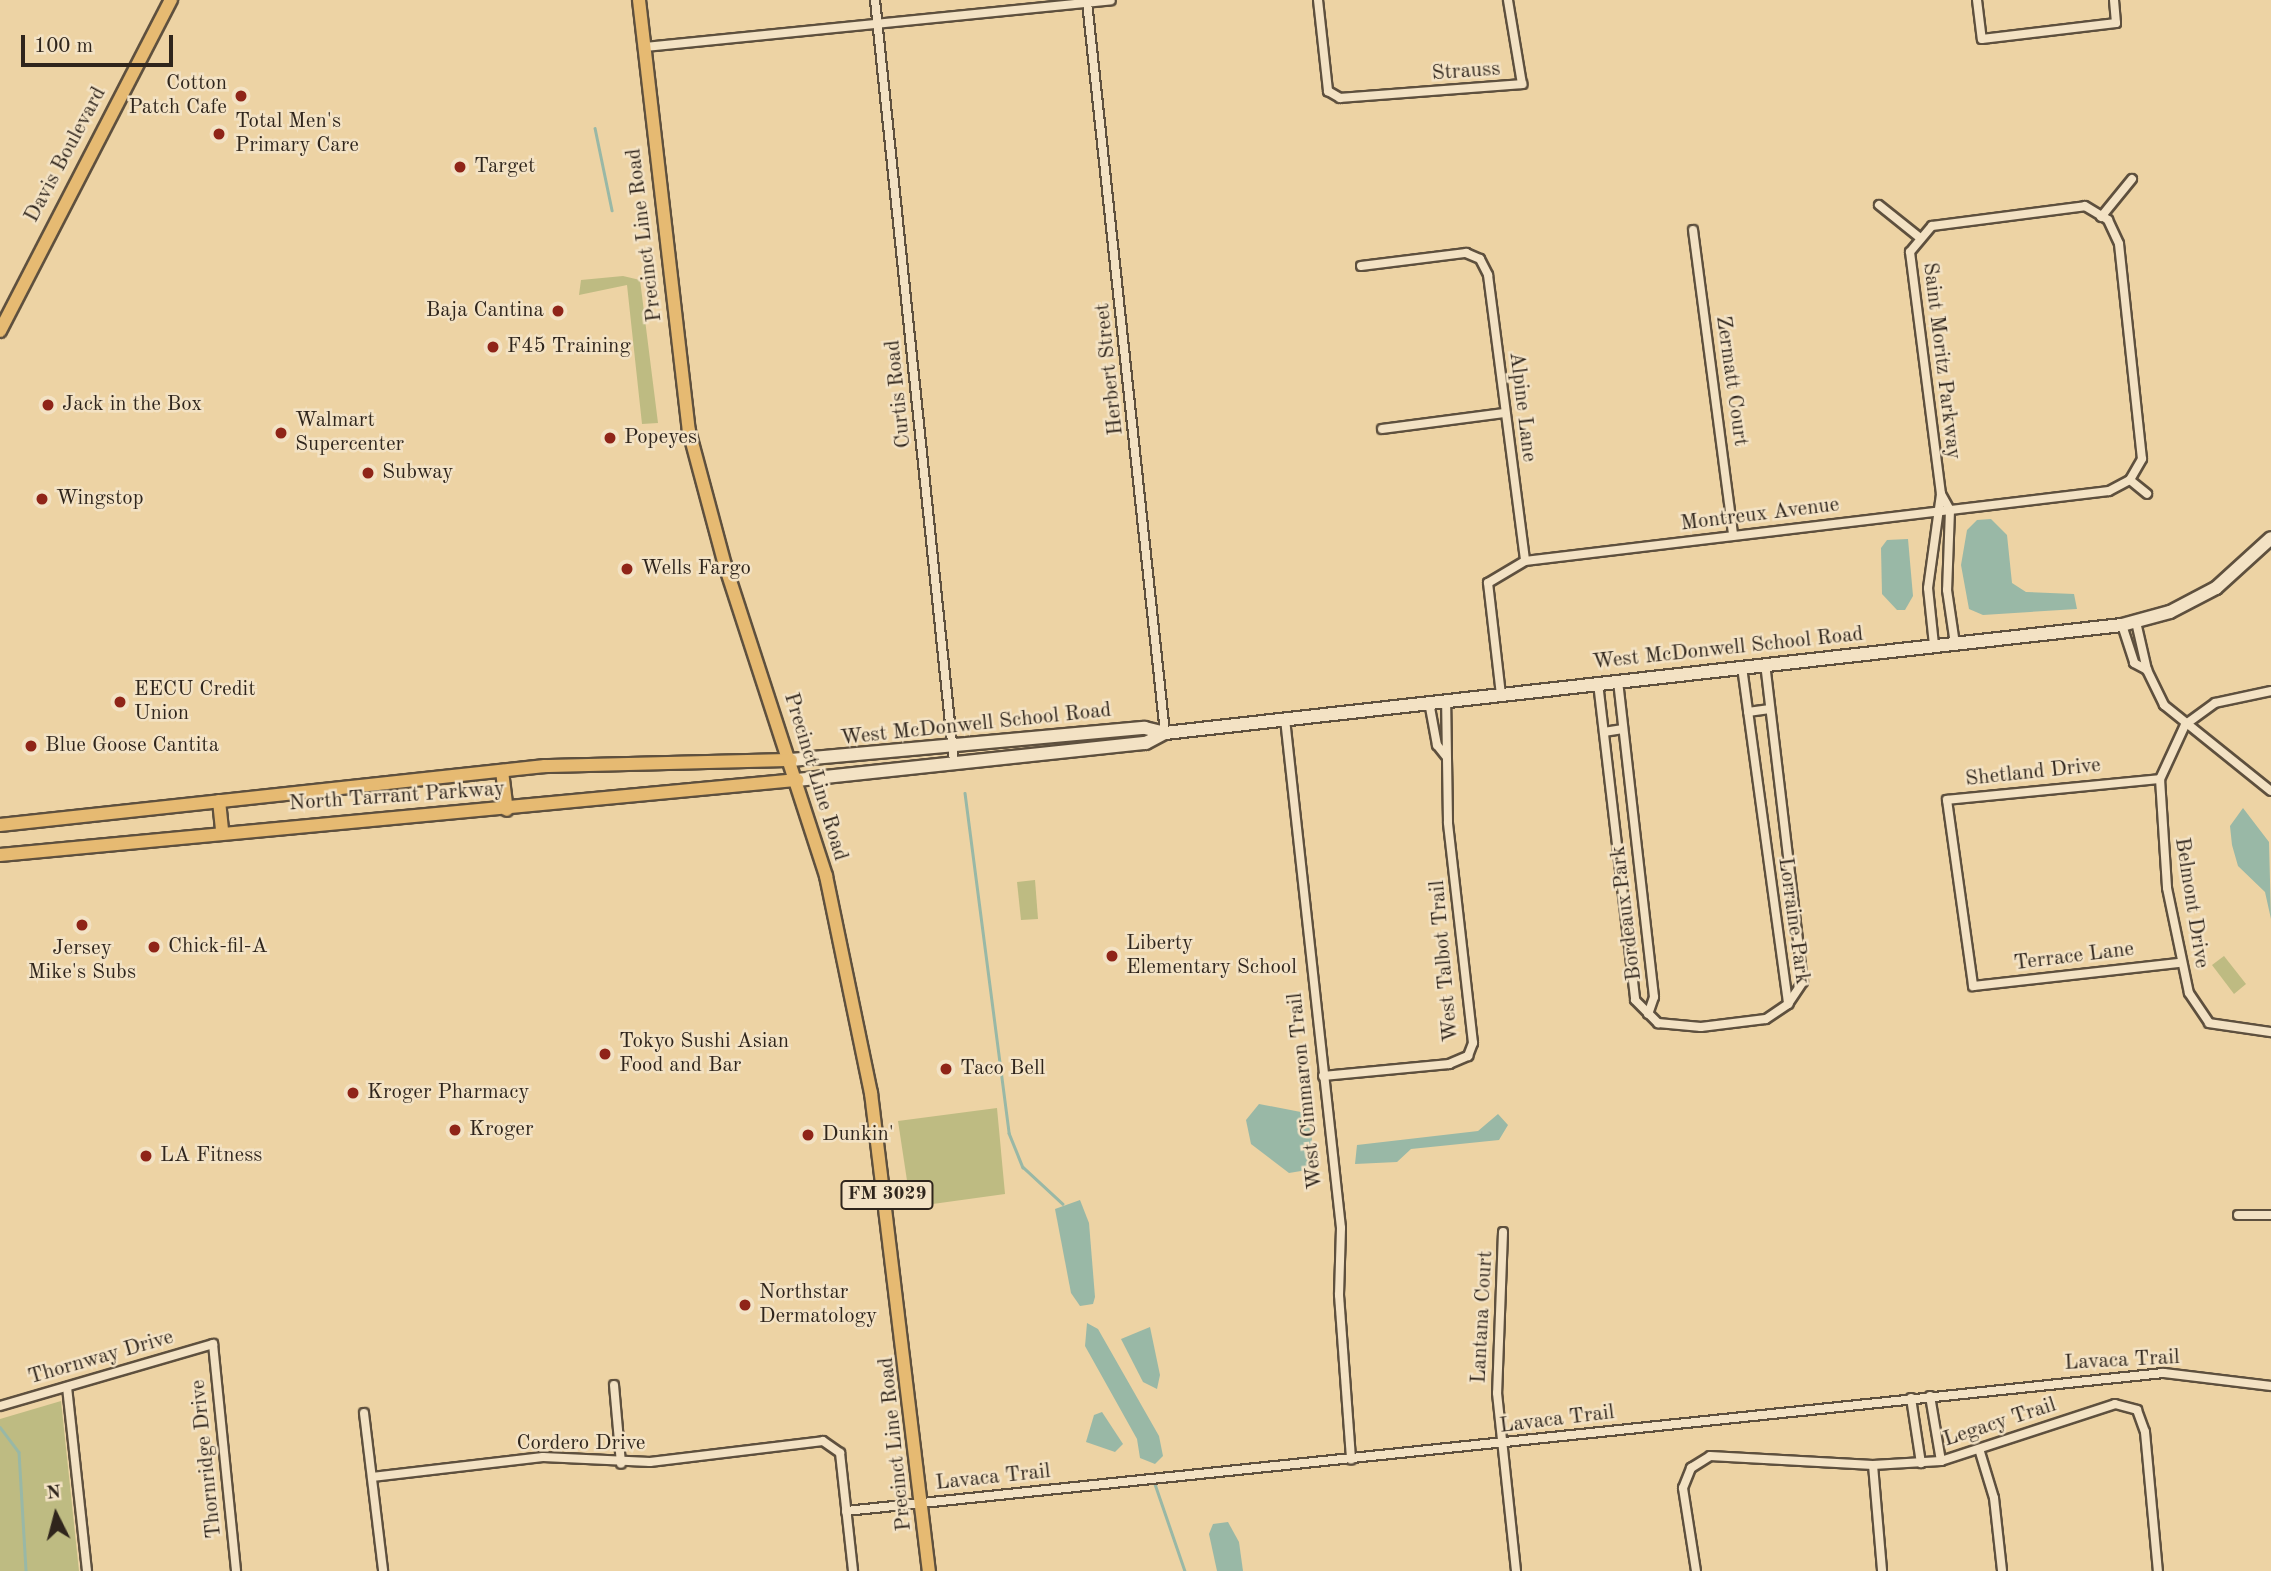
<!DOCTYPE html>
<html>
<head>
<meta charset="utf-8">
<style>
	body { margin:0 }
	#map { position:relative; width:2271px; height:1571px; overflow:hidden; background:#edd3a4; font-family:"Old Standard TT",serif }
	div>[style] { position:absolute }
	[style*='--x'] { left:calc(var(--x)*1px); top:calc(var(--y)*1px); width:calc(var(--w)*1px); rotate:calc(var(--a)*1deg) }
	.green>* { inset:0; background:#bebb82 }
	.water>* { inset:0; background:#99b8a6 }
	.stream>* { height:2.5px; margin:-1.25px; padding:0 1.25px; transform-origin:1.25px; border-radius:1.25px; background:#99b8a6 }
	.roads { filter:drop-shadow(2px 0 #5e503e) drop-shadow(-2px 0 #5e503e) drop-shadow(0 2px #5e503e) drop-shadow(0 -2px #5e503e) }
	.street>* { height:8px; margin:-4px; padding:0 4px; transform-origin:4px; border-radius:4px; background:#f3e2c4 }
	.secondary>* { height:12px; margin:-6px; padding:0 6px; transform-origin:6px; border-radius:6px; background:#f3e2c4 }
	.primary>* { height:12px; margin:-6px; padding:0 6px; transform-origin:6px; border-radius:6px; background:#e6ba72 }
	.dots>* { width:19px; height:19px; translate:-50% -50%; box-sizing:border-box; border:4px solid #f3e2c4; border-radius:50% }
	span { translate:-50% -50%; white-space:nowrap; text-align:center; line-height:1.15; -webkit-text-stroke:5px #f3e2c4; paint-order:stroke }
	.shield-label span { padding:2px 5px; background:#f3e2c4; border:2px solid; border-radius:5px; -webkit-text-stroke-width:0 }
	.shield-label { font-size:19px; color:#2f251c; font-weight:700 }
	.street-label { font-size:21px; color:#2f251c }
	.poi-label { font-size:21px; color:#2f251c }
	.right { translate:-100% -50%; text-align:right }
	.left { translate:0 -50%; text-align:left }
	.north { position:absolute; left:21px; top:1480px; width:70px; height:70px; -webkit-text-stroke:5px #f3e2c4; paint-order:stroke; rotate:354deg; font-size:19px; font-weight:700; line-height:28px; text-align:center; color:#2f251c }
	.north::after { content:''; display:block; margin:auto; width:24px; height:32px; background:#2f251c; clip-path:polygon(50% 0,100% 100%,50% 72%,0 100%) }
	.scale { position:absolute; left:21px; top:35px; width:152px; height:32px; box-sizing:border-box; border:4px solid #2f251c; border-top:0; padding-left:9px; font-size:21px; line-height:24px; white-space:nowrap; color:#2f251c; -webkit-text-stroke:5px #f3e2c4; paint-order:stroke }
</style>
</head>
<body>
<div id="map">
	<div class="green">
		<div style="clip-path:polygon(623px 276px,640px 280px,658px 423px,642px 424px,627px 285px,579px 295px,581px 280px)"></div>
		<div style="clip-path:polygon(1035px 880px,1038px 919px,1021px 920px,1017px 882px)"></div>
		<div style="clip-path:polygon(2224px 956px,2246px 984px,2234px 994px,2212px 965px)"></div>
		<div style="clip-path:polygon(997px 1108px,1005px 1194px,911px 1207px,898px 1121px)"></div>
		<div style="clip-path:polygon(61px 1401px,79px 1571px,0 1571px,0 1419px)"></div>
	</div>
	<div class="water">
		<div style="clip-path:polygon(1991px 519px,2007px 535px,2012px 583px,2026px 592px,2074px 594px,2077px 609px,1983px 615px,1969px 609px,1961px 565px,1967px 530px,1977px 520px)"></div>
		<div style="clip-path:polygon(1908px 539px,1913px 596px,1905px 610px,1897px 610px,1882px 594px,1881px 548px,1887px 540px)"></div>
		<div style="clip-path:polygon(2243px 808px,2269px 842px,2271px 919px,2265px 892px,2238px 866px,2232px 845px,2230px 826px)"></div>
		<div style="clip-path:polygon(1259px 1104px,1306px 1113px,1312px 1139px,1307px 1170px,1289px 1173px,1251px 1144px,1246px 1120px)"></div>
		<div style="clip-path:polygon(1498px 1114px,1508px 1125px,1499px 1140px,1411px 1149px,1397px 1162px,1355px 1164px,1357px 1145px,1478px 1131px)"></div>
		<div style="clip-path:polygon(1080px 1200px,1089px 1223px,1095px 1297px,1093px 1304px,1080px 1306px,1071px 1293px,1055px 1209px)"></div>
		<div style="clip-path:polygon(1087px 1323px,1098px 1329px,1159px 1436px,1163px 1456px,1155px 1464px,1140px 1458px,1137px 1439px,1085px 1346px)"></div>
		<div style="clip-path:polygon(1150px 1327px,1160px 1375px,1157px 1389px,1143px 1382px,1121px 1339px)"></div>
		<div style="clip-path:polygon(1102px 1412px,1123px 1444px,1115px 1452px,1086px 1442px,1094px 1415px)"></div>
		<div style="clip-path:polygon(1228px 1522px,1239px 1542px,1243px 1571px,1217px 1571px,1209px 1534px,1213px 1524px)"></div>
	</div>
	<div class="stream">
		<div style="--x:595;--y:128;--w:84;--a:78.3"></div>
		<div style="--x:965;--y:793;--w:343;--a:82.6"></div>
		<div style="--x:1009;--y:1133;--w:37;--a:68"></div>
		<div style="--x:1023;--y:1167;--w:54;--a:42.8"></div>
		<div style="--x:0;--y:1427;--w:31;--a:53"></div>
		<div style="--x:19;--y:1452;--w:119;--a:86.6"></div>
		<div style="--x:1155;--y:1484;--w:92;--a:71"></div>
	</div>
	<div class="roads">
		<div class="street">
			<div style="--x:875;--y:0;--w:766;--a:84.08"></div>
			<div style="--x:1318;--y:0;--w:92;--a:83.7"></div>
			<div style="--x:1328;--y:91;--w:14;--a:30"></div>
			<div style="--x:1340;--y:98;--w:183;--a:-4.4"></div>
			<div style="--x:1522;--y:84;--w:85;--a:-99.5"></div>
			<div style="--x:1977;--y:0;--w:39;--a:83"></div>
			<div style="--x:1982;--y:39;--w:135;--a:-6.8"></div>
			<div style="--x:2116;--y:23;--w:23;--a:-95"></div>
			<div style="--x:1087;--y:2;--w:735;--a:83.91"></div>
			<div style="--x:644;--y:47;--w:469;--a:-5.7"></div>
			<div style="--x:1879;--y:205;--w:51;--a:38.7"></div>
			<div style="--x:2101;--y:217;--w:49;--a:-50.8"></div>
			<div style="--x:1693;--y:230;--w:308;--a:82.5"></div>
			<div style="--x:1361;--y:266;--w:106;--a:-7.1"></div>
			<div style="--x:1466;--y:253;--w:15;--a:23"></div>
			<div style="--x:1480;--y:259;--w:18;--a:63"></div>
			<div style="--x:1488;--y:275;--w:288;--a:82.6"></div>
			<div style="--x:1382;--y:429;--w:123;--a:-7.5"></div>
			<div style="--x:2130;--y:480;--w:22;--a:39"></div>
			<div style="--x:1941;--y:494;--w:244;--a:-97.3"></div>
			<div style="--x:1910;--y:252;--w:34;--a:-50"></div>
			<div style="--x:1932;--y:226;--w:154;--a:-7.4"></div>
			<div style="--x:2085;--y:206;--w:27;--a:31"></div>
			<div style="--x:2108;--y:220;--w:26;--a:65"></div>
			<div style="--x:2119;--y:244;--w:216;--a:83.9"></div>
			<div style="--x:2142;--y:459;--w:24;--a:120"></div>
			<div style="--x:2136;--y:622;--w:49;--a:77.1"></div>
			<div style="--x:2147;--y:670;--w:39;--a:64"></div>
			<div style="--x:2164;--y:705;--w:137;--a:38.8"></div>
			<div style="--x:2122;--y:625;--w:40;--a:72"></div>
			<div style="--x:2134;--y:663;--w:15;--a:28"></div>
			<div style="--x:1934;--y:645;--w:57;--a:-96"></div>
			<div style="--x:1928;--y:588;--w:95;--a:-82.1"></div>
			<div style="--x:1941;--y:494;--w:18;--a:61"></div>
			<div style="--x:1950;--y:510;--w:80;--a:92.1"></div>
			<div style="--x:1947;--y:590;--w:55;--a:81.6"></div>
			<div style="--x:1742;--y:667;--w:340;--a:82.2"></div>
			<div style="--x:1618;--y:681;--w:318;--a:83.5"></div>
			<div style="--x:1654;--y:997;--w:18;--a:109"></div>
			<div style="--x:1598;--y:683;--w:319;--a:83.3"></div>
			<div style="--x:1635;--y:1000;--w:33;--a:45"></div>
			<div style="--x:1658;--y:1023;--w:43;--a:5.3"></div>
			<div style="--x:1701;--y:1027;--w:65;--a:-7"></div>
			<div style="--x:1766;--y:1019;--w:27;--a:-34"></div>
			<div style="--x:1788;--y:1004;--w:27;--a:-56"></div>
			<div style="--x:1803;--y:982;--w:319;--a:-96.8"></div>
			<div style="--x:2271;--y:691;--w:57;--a:167.9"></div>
			<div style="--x:2215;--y:703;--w:37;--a:144"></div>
			<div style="--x:2185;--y:725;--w:60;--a:114.8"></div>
			<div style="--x:2160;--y:779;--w:109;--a:86.3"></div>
			<div style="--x:2167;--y:888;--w:107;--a:78.2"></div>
			<div style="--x:2189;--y:993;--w:36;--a:56"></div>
			<div style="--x:2209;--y:1023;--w:63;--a:8.3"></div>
			<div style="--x:1501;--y:695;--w:113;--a:-96.6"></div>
			<div style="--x:1488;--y:583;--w:43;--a:-30.7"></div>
			<div style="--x:1525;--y:561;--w:588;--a:-6.84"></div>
			<div style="--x:2109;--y:491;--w:24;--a:-28"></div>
			<div style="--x:1429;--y:702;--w:44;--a:79.5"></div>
			<div style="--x:1437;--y:745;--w:14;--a:51"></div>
			<div style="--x:1748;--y:712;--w:22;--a:-8"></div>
			<div style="--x:1285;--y:719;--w:512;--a:83.72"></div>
			<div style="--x:1341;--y:1228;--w:67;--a:91.7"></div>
			<div style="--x:1339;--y:1295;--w:165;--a:85.8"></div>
			<div style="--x:1604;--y:732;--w:19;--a:-9"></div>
			<div style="--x:2160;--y:779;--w:214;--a:174.4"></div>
			<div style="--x:1947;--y:800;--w:188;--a:82"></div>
			<div style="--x:1973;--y:986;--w:207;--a:-6.4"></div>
			<div style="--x:1323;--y:1076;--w:127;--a:-5.4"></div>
			<div style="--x:1449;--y:1064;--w:21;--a:-23"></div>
			<div style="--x:1468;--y:1056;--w:14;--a:-69"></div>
			<div style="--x:1473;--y:1043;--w:222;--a:-96.5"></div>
			<div style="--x:1448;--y:822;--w:121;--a:-90.9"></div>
			<div style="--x:2238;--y:1215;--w:33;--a:0"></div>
			<div style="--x:1503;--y:1232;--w:161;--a:92.1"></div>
			<div style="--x:1497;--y:1393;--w:179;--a:83.9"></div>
			<div style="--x:614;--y:1385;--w:79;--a:84.9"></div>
			<div style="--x:67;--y:1387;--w:185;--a:83.8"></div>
			<div style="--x:1930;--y:1396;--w:66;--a:80.4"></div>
			<div style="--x:1911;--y:1398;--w:66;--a:81.3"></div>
			<div style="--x:0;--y:1406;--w:222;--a:-16.2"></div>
			<div style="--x:213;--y:1344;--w:228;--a:84.2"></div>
			<div style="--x:364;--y:1413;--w:159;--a:83.1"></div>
			<div style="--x:1980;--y:1452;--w:48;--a:73.1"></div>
			<div style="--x:1994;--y:1498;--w:73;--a:83.7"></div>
			<div style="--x:1873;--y:1465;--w:106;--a:85.1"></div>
			<div style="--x:372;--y:1477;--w:172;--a:-6.7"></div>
			<div style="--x:543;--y:1457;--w:107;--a:2.7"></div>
			<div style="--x:650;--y:1462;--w:174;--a:-6.9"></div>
			<div style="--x:823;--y:1441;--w:21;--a:35"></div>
			<div style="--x:840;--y:1453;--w:119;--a:83.7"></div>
			<div style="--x:846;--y:1511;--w:1325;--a:-5.98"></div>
			<div style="--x:2164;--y:1373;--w:108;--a:6.9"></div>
			<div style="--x:1696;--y:1571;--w:84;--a:-98.9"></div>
			<div style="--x:1683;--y:1488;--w:22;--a:-68"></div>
			<div style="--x:1691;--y:1468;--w:22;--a:-32"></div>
			<div style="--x:1710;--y:1456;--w:163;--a:3.2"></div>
			<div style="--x:1873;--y:1465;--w:68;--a:-3.4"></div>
			<div style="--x:1941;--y:1461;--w:183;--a:-18.1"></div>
			<div style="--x:2115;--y:1404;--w:23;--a:15"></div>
			<div style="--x:2137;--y:1410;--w:23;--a:70"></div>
			<div style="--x:2145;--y:1432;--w:140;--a:84.7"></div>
		</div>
		<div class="secondary">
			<div style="--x:791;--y:760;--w:355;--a:-5.2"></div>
			<div style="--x:1145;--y:728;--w:21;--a:14"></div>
			<div style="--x:1165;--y:733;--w:963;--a:-6.44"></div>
			<div style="--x:2122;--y:625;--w:50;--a:-15.2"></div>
			<div style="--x:2170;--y:612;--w:52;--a:-27.6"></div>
			<div style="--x:2216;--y:588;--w:74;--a:-42.3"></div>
			<div style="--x:797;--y:780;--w:351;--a:-6.1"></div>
			<div style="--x:1146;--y:743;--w:21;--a:-28"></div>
		</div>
		<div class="primary">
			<div style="--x:639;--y:0;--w:434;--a:83.4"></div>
			<div style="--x:689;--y:431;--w:139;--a:75"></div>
			<div style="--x:725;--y:565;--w:327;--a:72"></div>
			<div style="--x:826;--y:876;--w:222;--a:78.3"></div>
			<div style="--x:871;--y:1093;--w:482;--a:83.1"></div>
			<div style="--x:0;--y:331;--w:373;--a:-62.7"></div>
			<div style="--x:502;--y:771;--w:39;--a:83"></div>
			<div style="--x:219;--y:801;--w:28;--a:84"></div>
			<div style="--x:0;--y:825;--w:548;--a:-6.18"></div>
			<div style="--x:545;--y:766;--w:246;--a:-1.4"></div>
			<div style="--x:0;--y:855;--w:801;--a:-5.38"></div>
		</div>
	</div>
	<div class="dots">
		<div style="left:241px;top:96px;background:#8f2418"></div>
		<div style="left:219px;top:134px;background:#8f2418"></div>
		<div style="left:460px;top:167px;background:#8f2418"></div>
		<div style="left:558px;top:311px;background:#8f2418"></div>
		<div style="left:493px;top:347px;background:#8f2418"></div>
		<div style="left:48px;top:405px;background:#8f2418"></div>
		<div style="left:281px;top:433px;background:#8f2418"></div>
		<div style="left:610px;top:438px;background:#8f2418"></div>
		<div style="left:368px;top:473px;background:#8f2418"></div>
		<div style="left:42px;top:499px;background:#8f2418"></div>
		<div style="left:627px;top:569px;background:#8f2418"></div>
		<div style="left:120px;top:702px;background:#8f2418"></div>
		<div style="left:31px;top:746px;background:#8f2418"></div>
		<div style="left:82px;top:925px;background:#8f2418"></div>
		<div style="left:154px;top:947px;background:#8f2418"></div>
		<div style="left:1112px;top:956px;background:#8f2418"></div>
		<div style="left:605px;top:1054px;background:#8f2418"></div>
		<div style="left:946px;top:1069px;background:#8f2418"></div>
		<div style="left:353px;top:1093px;background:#8f2418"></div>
		<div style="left:455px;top:1130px;background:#8f2418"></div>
		<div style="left:808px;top:1135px;background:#8f2418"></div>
		<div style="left:146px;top:1156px;background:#8f2418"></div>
		<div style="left:745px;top:1305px;background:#8f2418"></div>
	</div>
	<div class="shield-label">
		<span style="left:887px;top:1195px">FM 3029</span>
	</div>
	<div class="street-label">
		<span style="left:1466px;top:72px;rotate:-4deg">Strauss</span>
		<span style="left:66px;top:155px;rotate:-62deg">Davis Boulevard</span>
		<span style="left:645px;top:235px;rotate:-97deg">Precinct Line Road</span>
		<span style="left:1941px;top:361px;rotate:83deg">Saint Moritz Parkway</span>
		<span style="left:1110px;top:369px;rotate:-96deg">Herbert Street</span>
		<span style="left:1731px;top:381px;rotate:82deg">Zermatt Court</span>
		<span style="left:899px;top:394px;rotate:-96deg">Curtis Road</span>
		<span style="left:1522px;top:407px;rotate:83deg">Alpine Lane</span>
		<span style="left:1760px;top:515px;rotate:-7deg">Montreux Avenue</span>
		<span style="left:1728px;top:649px;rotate:-6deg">West McDonwell School Road</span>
		<span style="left:976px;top:725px;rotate:-6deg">West McDonwell School Road</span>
		<span style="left:2033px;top:773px;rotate:-6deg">Shetland Drive</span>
		<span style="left:815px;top:777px;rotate:73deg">Precinct Line Road</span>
		<span style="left:397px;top:797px;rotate:-4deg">North Tarrant Parkway</span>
		<span style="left:2191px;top:903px;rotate:81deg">Belmont Drive</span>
		<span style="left:1627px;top:913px;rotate:-97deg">Bordeaux Park</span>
		<span style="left:1793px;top:921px;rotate:82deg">Lorraine Park</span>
		<span style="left:2074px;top:957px;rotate:-7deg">Terrace Lane</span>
		<span style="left:1445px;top:961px;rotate:-95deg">West Talbot Trail</span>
		<span style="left:1306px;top:1091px;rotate:-96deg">West Cimmaron Trail</span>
		<span style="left:1483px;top:1317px;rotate:-87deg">Lantana Court</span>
		<span style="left:101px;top:1358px;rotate:-16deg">Thornway Drive</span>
		<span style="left:2122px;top:1361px;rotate:-3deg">Lavaca Trail</span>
		<span style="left:1557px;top:1420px;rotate:-7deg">Lavaca Trail</span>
		<span style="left:2000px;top:1423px;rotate:-18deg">Legacy Trail</span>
		<span style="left:581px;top:1444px">Cordero Drive</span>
		<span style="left:896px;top:1444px;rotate:-96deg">Precinct Line Road</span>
		<span style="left:207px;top:1459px;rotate:-96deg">Thornridge Drive</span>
		<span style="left:993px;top:1478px;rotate:-6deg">Lavaca Trail</span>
	</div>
	<div class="poi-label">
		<span class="right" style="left:227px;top:96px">Cotton<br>Patch Cafe</span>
		<span class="left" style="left:235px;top:134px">Total Men's<br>Primary Care</span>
		<span class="left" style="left:474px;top:167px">Target</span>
		<span class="right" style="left:544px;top:311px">Baja Cantina</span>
		<span class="left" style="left:507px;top:347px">F45 Training</span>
		<span class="left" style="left:62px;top:405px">Jack in the Box</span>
		<span class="left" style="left:295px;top:433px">Walmart<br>Supercenter</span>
		<span class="left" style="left:624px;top:438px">Popeyes</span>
		<span class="left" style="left:382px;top:473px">Subway</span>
		<span class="left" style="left:56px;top:499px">Wingstop</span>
		<span class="left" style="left:641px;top:569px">Wells Fargo</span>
		<span class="left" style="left:134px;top:702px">EECU Credit<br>Union</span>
		<span class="left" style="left:45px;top:746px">Blue Goose Cantita</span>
		<span class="left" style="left:1126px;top:956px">Liberty<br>Elementary School</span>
		<span class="left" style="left:168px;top:947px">Chick-fil-A</span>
		<span style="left:82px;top:961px">Jersey<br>Mike's Subs</span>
		<span class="left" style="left:619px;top:1054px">Tokyo Sushi Asian<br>Food and Bar</span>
		<span class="left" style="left:960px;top:1069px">Taco Bell</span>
		<span class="left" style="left:367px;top:1093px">Kroger Pharmacy</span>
		<span class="left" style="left:469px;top:1130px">Kroger</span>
		<span class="left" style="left:822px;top:1135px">Dunkin'</span>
		<span class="left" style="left:160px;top:1156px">LA Fitness</span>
		<span class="left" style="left:759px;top:1305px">Northstar<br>Dermatology</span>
	</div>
	<div class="north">N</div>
	<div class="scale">100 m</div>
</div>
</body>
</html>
